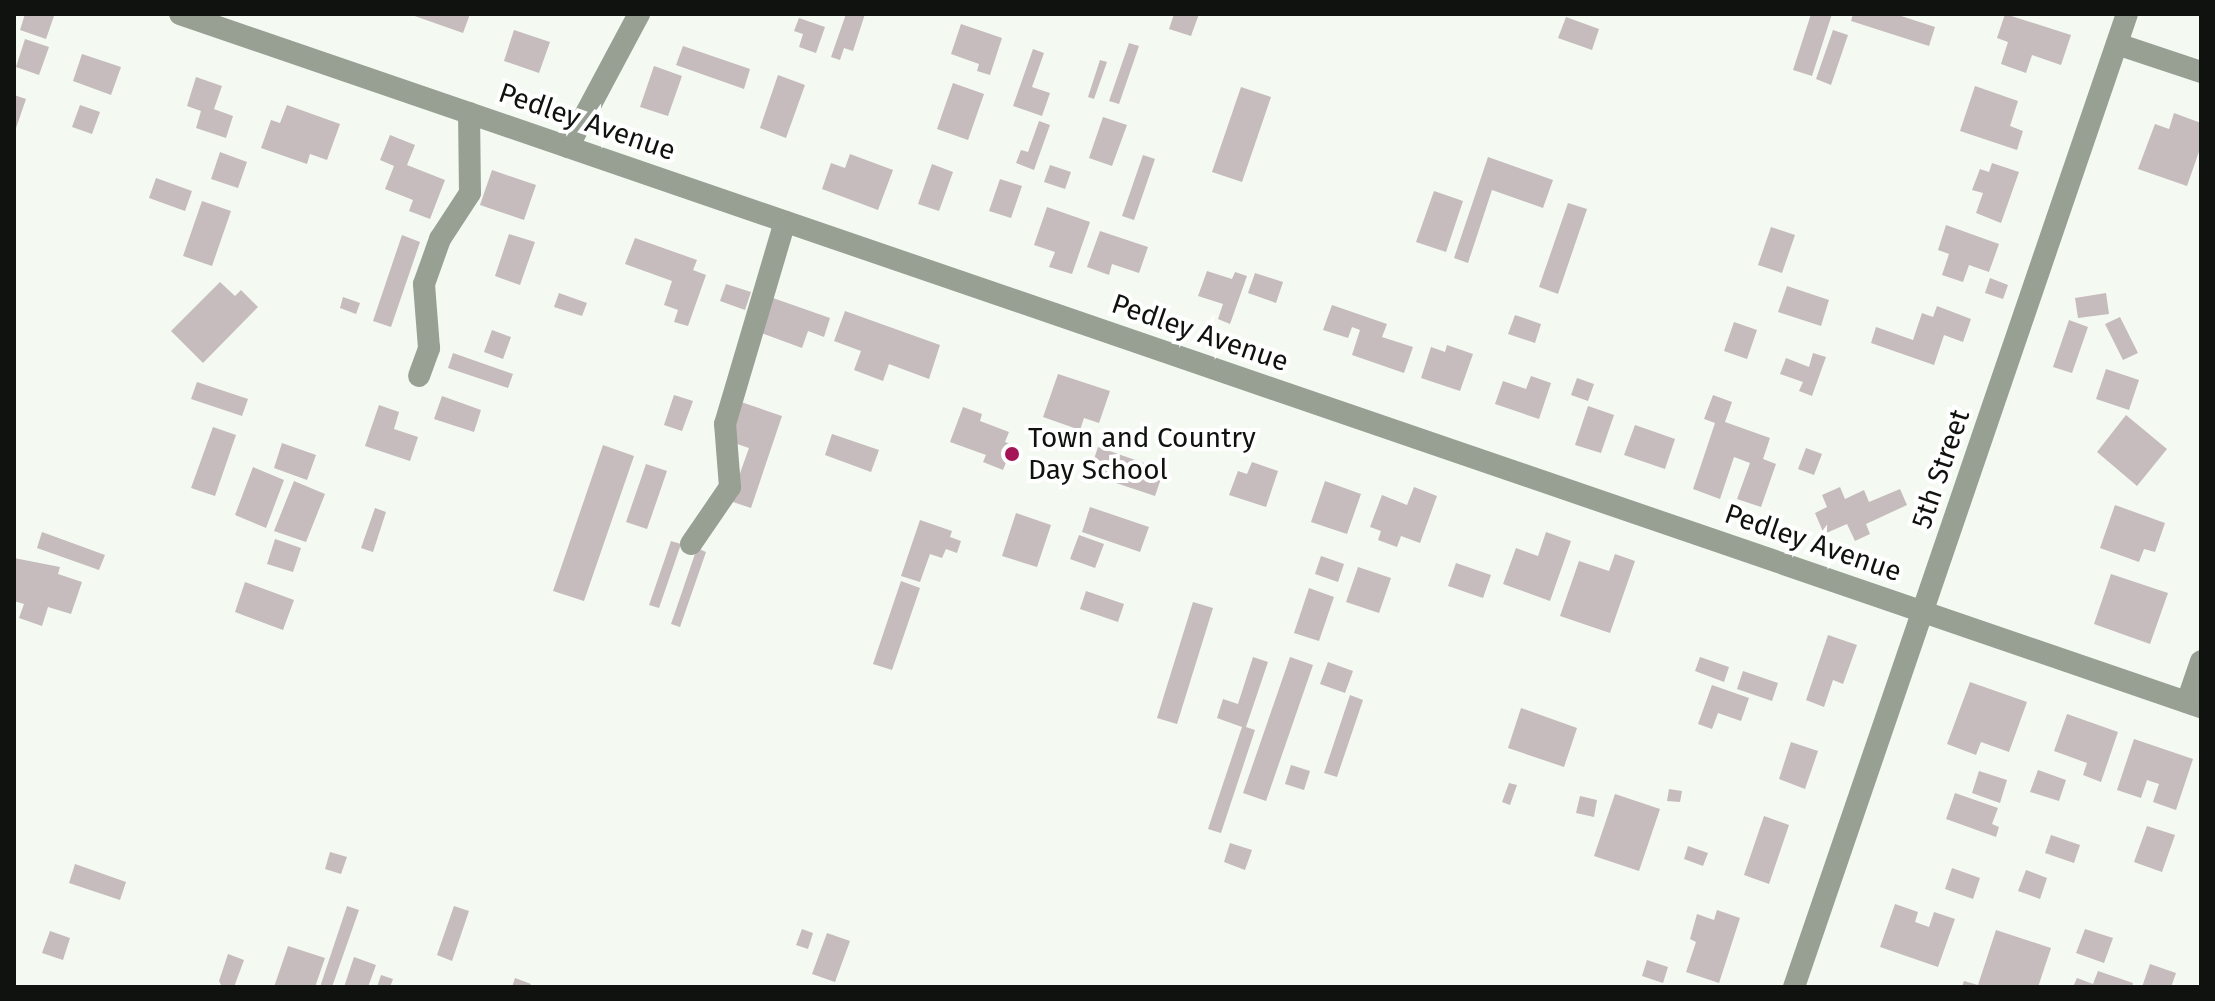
<!DOCTYPE html>
<html>
<head>
<meta charset="utf-8">
<style>
	body { margin:0 }
	#map { position:relative; width:2215px; height:1001px; overflow:hidden; background:#f4faf2; font-family:"Fira Sans",sans-serif }
	div>[style] { position:absolute }
	[style*='--x'] { left:calc(var(--x)*1px); top:calc(var(--y)*1px); width:calc(var(--w)*1px); rotate:calc(var(--a)*1deg) }
	.building>* { inset:0; background:#c6bbbd }
	.minor>* { height:22px; margin:-11px; padding:0 11px; transform-origin:11px; border-radius:11px; background:#98a094 }
	.dots>* { width:22px; height:22px; translate:-50% -50%; box-sizing:border-box; border:4px solid #fff; border-radius:50% }
	span { translate:-50% -50%; white-space:nowrap; text-align:center; line-height:1.15; -webkit-text-stroke:8px #fff; paint-order:stroke }
	.street-label { font-size:28px; color:#10120f }
	.poi-label { font-size:28px; color:#10120f }
	.left { translate:0 -50%; text-align:left }
	.frame { position:absolute; inset:0; border:16px solid #10120f; pointer-events:none }
</style>
</head>
<body>
<div id="map">
	<div class="building">
		<div style="clip-path:polygon(25px 14px,54px 16px,46px 39px,20px 30px)"></div>
		<div style="clip-path:polygon(409px 14px,470px 14px,463px 33px)"></div>
		<div style="clip-path:polygon(846px 14px,865px 14px,853px 51px,844px 48px,840px 60px,831px 57px)"></div>
		<div style="clip-path:polygon(1174px 14px,1199px 14px,1191px 36px,1169px 29px)"></div>
		<div style="clip-path:polygon(1811px 14px,1832px 14px,1812px 76px,1793px 70px)"></div>
		<div style="clip-path:polygon(1853px 14px,1895px 14px,1935px 27px,1929px 46px,1851px 21px)"></div>
		<div style="clip-path:polygon(2005px 14px,2071px 35px,2061px 65px,2032px 55px,2026px 73px,2001px 64px,2008px 42px,1997px 38px)"></div>
		<div style="clip-path:polygon(1566px 17px,1599px 29px,1592px 50px,1558px 38px)"></div>
		<div style="clip-path:polygon(799px 18px,825px 27px,816px 53px,799px 47px,803px 34px,794px 31px)"></div>
		<div style="clip-path:polygon(961px 24px,1002px 38px,990px 75px,977px 71px,979px 64px,951px 54px)"></div>
		<div style="clip-path:polygon(514px 30px,550px 42px,539px 73px,504px 61px)"></div>
		<div style="clip-path:polygon(1833px 30px,1848px 35px,1831px 85px,1816px 79px)"></div>
		<div style="clip-path:polygon(25px 39px,49px 47px,39px 75px,16px 67px)"></div>
		<div style="clip-path:polygon(1129px 43px,1139px 46px,1119px 104px,1109px 101px)"></div>
		<div style="clip-path:polygon(683px 46px,750px 69px,744px 89px,676px 65px)"></div>
		<div style="clip-path:polygon(1033px 49px,1044px 53px,1032px 87px,1050px 93px,1042px 116px,1013px 106px)"></div>
		<div style="clip-path:polygon(82px 54px,121px 67px,111px 95px,73px 81px)"></div>
		<div style="clip-path:polygon(1100px 60px,1107px 62px,1094px 99px,1088px 97px)"></div>
		<div style="clip-path:polygon(654px 66px,682px 76px,668px 116px,640px 107px)"></div>
		<div style="clip-path:polygon(778px 75px,805px 85px,786px 138px,760px 128px)"></div>
		<div style="clip-path:polygon(196px 77px,222px 86px,214px 109px,233px 116px,226px 138px,196px 128px,201px 111px,187px 106px)"></div>
		<div style="clip-path:polygon(953px 83px,984px 94px,968px 140px,937px 129px)"></div>
		<div style="clip-path:polygon(1975px 86px,2018px 101px,2010px 126px,2023px 131px,2017px 150px,1960px 131px)"></div>
		<div style="clip-path:polygon(1241px 87px,1271px 97px,1242px 182px,1212px 172px)"></div>
		<div style="clip-path:polygon(14px 95px,26px 99px,14px 134px)"></div>
		<div style="clip-path:polygon(80px 105px,100px 112px,92px 134px,72px 127px)"></div>
		<div style="clip-path:polygon(287px 105px,340px 124px,327px 160px,310px 154px,307px 164px,261px 148px,271px 120px,280px 123px)"></div>
		<div style="clip-path:polygon(2174px 113px,2201px 123px,2201px 146px,2187px 186px,2138px 169px,2155px 124px,2169px 129px)"></div>
		<div style="clip-path:polygon(1103px 117px,1127px 125px,1112px 166px,1089px 158px)"></div>
		<div style="clip-path:polygon(1039px 121px,1050px 125px,1034px 170px,1016px 163px,1021px 150px,1028px 152px)"></div>
		<div style="clip-path:polygon(390px 135px,415px 145px,407px 165px,445px 180px,430px 219px,409px 211px,413px 200px,385px 189px,394px 166px,380px 160px)"></div>
		<div style="clip-path:polygon(220px 152px,247px 162px,238px 188px,211px 179px)"></div>
		<div style="clip-path:polygon(850px 154px,893px 170px,878px 210px,822px 189px,831px 163px,845px 168px)"></div>
		<div style="clip-path:polygon(1143px 155px,1155px 159px,1134px 220px,1122px 216px)"></div>
		<div style="clip-path:polygon(1488px 157px,1553px 180px,1543px 208px,1492px 190px,1468px 263px,1454px 258px)"></div>
		<div style="clip-path:polygon(1992px 163px,2019px 172px,2001px 223px,1976px 213px,1983px 193px,1972px 190px,1980px 169px,1989px 172px)"></div>
		<div style="clip-path:polygon(932px 164px,953px 172px,939px 211px,918px 204px)"></div>
		<div style="clip-path:polygon(1050px 165px,1071px 172px,1065px 189px,1044px 182px)"></div>
		<div style="clip-path:polygon(492px 170px,536px 185px,524px 220px,480px 205px)"></div>
		<div style="clip-path:polygon(156px 178px,192px 191px,185px 211px,149px 198px)"></div>
		<div style="clip-path:polygon(1000px 179px,1022px 186px,1011px 218px,989px 211px)"></div>
		<div style="clip-path:polygon(1434px 191px,1463px 201px,1446px 252px,1416px 242px)"></div>
		<div style="clip-path:polygon(202px 201px,231px 211px,212px 266px,183px 256px)"></div>
		<div style="clip-path:polygon(1568px 203px,1587px 209px,1558px 294px,1539px 287px)"></div>
		<div style="clip-path:polygon(1047px 207px,1090px 222px,1072px 274px,1049px 267px,1055px 252px,1034px 245px)"></div>
		<div style="clip-path:polygon(1946px 225px,1999px 244px,1989px 272px,1969px 265px,1963px 282px,1942px 275px,1949px 254px,1938px 250px)"></div>
		<div style="clip-path:polygon(1771px 227px,1795px 235px,1782px 273px,1758px 265px)"></div>
		<div style="clip-path:polygon(1100px 231px,1148px 247px,1139px 273px,1112px 264px,1109px 275px,1087px 267px)"></div>
		<div style="clip-path:polygon(509px 234px,535px 242px,520px 285px,495px 276px)"></div>
		<div style="clip-path:polygon(402px 235px,420px 242px,391px 327px,373px 321px)"></div>
		<div style="clip-path:polygon(635px 238px,697px 260px,693px 270px,706px 275px,688px 326px,674px 322px,678px 310px,664px 305px,672px 281px,625px 264px)"></div>
		<div style="clip-path:polygon(1207px 271px,1232px 279px,1235px 272px,1247px 276px,1230px 324px,1218px 319px,1223px 304px,1198px 296px)"></div>
		<div style="clip-path:polygon(1255px 273px,1283px 282px,1276px 303px,1248px 293px)"></div>
		<div style="clip-path:polygon(1990px 278px,2008px 285px,2003px 299px,1985px 293px)"></div>
		<div style="clip-path:polygon(220px 282px,235px 296px,241px 290px,258px 307px,203px 363px,171px 331px)"></div>
		<div style="clip-path:polygon(726px 284px,751px 292px,745px 310px,720px 301px)"></div>
		<div style="clip-path:polygon(1787px 286px,1829px 300px,1821px 326px,1778px 312px)"></div>
		<div style="clip-path:polygon(559px 293px,587px 303px,582px 316px,554px 307px)"></div>
		<div style="clip-path:polygon(2106px 293px,2109px 314px,2078px 318px,2075px 298px)"></div>
		<div style="clip-path:polygon(343px 297px,360px 303px,356px 314px,340px 308px)"></div>
		<div style="clip-path:polygon(773px 298px,830px 318px,824px 337px,808px 331px,802px 348px,761px 333px)"></div>
		<div style="clip-path:polygon(1332px 305px,1387px 324px,1382px 337px,1413px 347px,1404px 373px,1352px 355px,1360px 330px,1352px 327px,1348px 338px,1323px 330px)"></div>
		<div style="clip-path:polygon(1937px 306px,1971px 319px,1963px 342px,1944px 335px,1934px 365px,1871px 343px,1876px 327px,1913px 340px,1922px 313px,1933px 317px)"></div>
		<div style="clip-path:polygon(845px 311px,940px 345px,929px 379px,889px 364px,883px 381px,854px 370px,861px 351px,834px 341px)"></div>
		<div style="clip-path:polygon(1515px 315px,1541px 324px,1535px 343px,1508px 334px)"></div>
		<div style="clip-path:polygon(2120px 317px,2138px 353px,2123px 360px,2105px 324px)"></div>
		<div style="clip-path:polygon(2069px 320px,2088px 327px,2072px 373px,2053px 367px)"></div>
		<div style="clip-path:polygon(1734px 322px,1757px 330px,1747px 359px,1724px 351px)"></div>
		<div style="clip-path:polygon(492px 330px,511px 337px,503px 359px,484px 352px)"></div>
		<div style="clip-path:polygon(1447px 345px,1473px 354px,1460px 391px,1421px 378px,1431px 347px,1445px 352px)"></div>
		<div style="clip-path:polygon(453px 353px,513px 374px,508px 388px,448px 368px)"></div>
		<div style="clip-path:polygon(1813px 353px,1826px 357px,1812px 396px,1799px 391px,1803px 382px,1780px 374px,1786px 358px,1809px 367px)"></div>
		<div style="clip-path:polygon(2106px 369px,2139px 380px,2129px 410px,2096px 399px)"></div>
		<div style="clip-path:polygon(1058px 374px,1110px 391px,1099px 423px,1084px 418px,1080px 430px,1043px 417px)"></div>
		<div style="clip-path:polygon(1531px 376px,1551px 383px,1539px 419px,1495px 404px,1503px 381px,1526px 389px)"></div>
		<div style="clip-path:polygon(1577px 378px,1594px 384px,1588px 401px,1571px 395px)"></div>
		<div style="clip-path:polygon(197px 382px,248px 399px,242px 416px,191px 399px)"></div>
		<div style="clip-path:polygon(674px 395px,693px 401px,682px 431px,664px 425px)"></div>
		<div style="clip-path:polygon(1713px 395px,1732px 402px,1725px 422px,1770px 438px,1763px 459px,1776px 464px,1761px 507px,1737px 499px,1750px 463px,1734px 457px,1720px 499px,1693px 489px,1715px 423px,1704px 419px)"></div>
		<div style="clip-path:polygon(442px 396px,481px 410px,474px 432px,434px 419px)"></div>
		<div style="clip-path:polygon(741px 402px,782px 416px,751px 508px,730px 501px,749px 448px,728px 441px)"></div>
		<div style="clip-path:polygon(379px 405px,399px 412px,394px 429px,418px 437px,410px 461px,365px 446px)"></div>
		<div style="clip-path:polygon(1588px 406px,1614px 415px,1601px 453px,1575px 445px)"></div>
		<div style="clip-path:polygon(963px 407px,982px 414px,980px 421px,1009px 432px,1005px 442px,1013px 445px,1003px 470px,983px 462px,986px 455px,950px 442px)"></div>
		<div style="clip-path:polygon(2126px 415px,2167px 449px,2137px 486px,2097px 452px)"></div>
		<div style="clip-path:polygon(1635px 425px,1675px 439px,1665px 469px,1624px 455px)"></div>
		<div style="clip-path:polygon(213px 427px,236px 435px,215px 496px,191px 488px)"></div>
		<div style="clip-path:polygon(832px 434px,879px 450px,871px 472px,825px 455px)"></div>
		<div style="clip-path:polygon(282px 443px,316px 455px,307px 480px,274px 468px)"></div>
		<div style="clip-path:polygon(603px 445px,634px 456px,584px 601px,553px 591px)"></div>
		<div style="clip-path:polygon(1098px 447px,1164px 470px,1155px 496px,1089px 474px)"></div>
		<div style="clip-path:polygon(1806px 448px,1822px 454px,1814px 475px,1798px 469px)"></div>
		<div style="clip-path:polygon(1252px 462px,1278px 471px,1266px 507px,1229px 495px,1238px 471px,1247px 474px)"></div>
		<div style="clip-path:polygon(646px 464px,667px 471px,647px 529px,626px 522px)"></div>
		<div style="clip-path:polygon(253px 467px,284px 480px,266px 528px,235px 515px)"></div>
		<div style="clip-path:polygon(294px 481px,325px 494px,306px 542px,274px 531px)"></div>
		<div style="clip-path:polygon(1325px 481px,1361px 494px,1347px 534px,1311px 522px)"></div>
		<div style="clip-path:polygon(1414px 487px,1437px 496px,1420px 543px,1401px 536px,1397px 547px,1378px 540px,1381px 531px,1370px 527px,1382px 495px,1407px 505px)"></div>
		<div style="clip-path:polygon(1840px 487px,1845px 499px,1864px 490px,1869px 502px,1900px 489px,1907px 505px,1866px 524px,1870px 534px,1855px 541px,1847px 524px,1824px 534px,1815px 513px,1827px 507px,1822px 495px)"></div>
		<div style="clip-path:polygon(2115px 505px,2165px 523px,2155px 552px,2144px 549px,2139px 562px,2100px 548px)"></div>
		<div style="clip-path:polygon(1090px 507px,1149px 527px,1140px 552px,1082px 532px)"></div>
		<div style="clip-path:polygon(375px 508px,386px 512px,373px 552px,361px 548px)"></div>
		<div style="clip-path:polygon(1016px 513px,1051px 525px,1037px 567px,1002px 556px)"></div>
		<div style="clip-path:polygon(920px 520px,952px 531px,950px 537px,961px 541px,957px 553px,946px 549px,942px 558px,930px 554px,920px 582px,901px 576px)"></div>
		<div style="clip-path:polygon(42px 532px,105px 555px,99px 570px,37px 548px)"></div>
		<div style="clip-path:polygon(1546px 532px,1571px 541px,1550px 601px,1503px 584px,1516px 548px,1538px 556px)"></div>
		<div style="clip-path:polygon(1079px 535px,1104px 544px,1095px 568px,1070px 559px)"></div>
		<div style="clip-path:polygon(275px 539px,301px 548px,293px 572px,267px 564px)"></div>
		<div style="clip-path:polygon(671px 541px,681px 544px,659px 608px,649px 605px)"></div>
		<div style="clip-path:polygon(697px 548px,706px 552px,680px 627px,671px 624px)"></div>
		<div style="clip-path:polygon(1615px 554px,1635px 561px,1610px 633px,1560px 616px,1579px 561px,1609px 571px)"></div>
		<div style="clip-path:polygon(1321px 556px,1344px 564px,1338px 582px,1315px 574px)"></div>
		<div style="clip-path:polygon(14px 558px,60px 567px,58px 574px,82px 582px,71px 614px,48px 607px,42px 626px,19px 618px,24px 604px,14px 601px)"></div>
		<div style="clip-path:polygon(1456px 563px,1491px 575px,1483px 598px,1448px 586px)"></div>
		<div style="clip-path:polygon(1358px 567px,1391px 578px,1379px 613px,1346px 602px)"></div>
		<div style="clip-path:polygon(2111px 574px,2168px 593px,2150px 644px,2094px 624px)"></div>
		<div style="clip-path:polygon(901px 581px,920px 588px,892px 670px,873px 664px)"></div>
		<div style="clip-path:polygon(245px 582px,294px 600px,283px 630px,235px 612px)"></div>
		<div style="clip-path:polygon(1309px 588px,1334px 597px,1319px 641px,1294px 633px)"></div>
		<div style="clip-path:polygon(1086px 591px,1124px 604px,1118px 622px,1080px 609px)"></div>
		<div style="clip-path:polygon(1193px 602px,1213px 608px,1177px 724px,1157px 718px)"></div>
		<div style="clip-path:polygon(1828px 635px,1857px 645px,1843px 684px,1833px 680px,1824px 707px,1806px 700px)"></div>
		<div style="clip-path:polygon(1253px 657px,1268px 662px,1246px 727px,1255px 730px,1221px 833px,1208px 829px,1242px 727px,1217px 718px,1223px 699px,1238px 704px)"></div>
		<div style="clip-path:polygon(1290px 657px,1313px 665px,1266px 801px,1243px 793px)"></div>
		<div style="clip-path:polygon(1700px 657px,1729px 667px,1724px 682px,1695px 671px)"></div>
		<div style="clip-path:polygon(1328px 662px,1353px 671px,1345px 693px,1320px 684px)"></div>
		<div style="clip-path:polygon(1743px 671px,1778px 683px,1772px 701px,1737px 689px)"></div>
		<div style="clip-path:polygon(1970px 682px,2027px 702px,2009px 752px,1981px 742px,1976px 755px,1947px 744px)"></div>
		<div style="clip-path:polygon(1712px 685px,1749px 698px,1741px 721px,1718px 713px,1712px 729px,1698px 724px)"></div>
		<div style="clip-path:polygon(1350px 695px,1363px 700px,1337px 777px,1324px 773px)"></div>
		<div style="clip-path:polygon(1521px 708px,1577px 728px,1564px 767px,1508px 748px)"></div>
		<div style="clip-path:polygon(2067px 714px,2118px 732px,2101px 782px,2083px 775px,2087px 763px,2054px 751px)"></div>
		<div style="clip-path:polygon(2134px 739px,2193px 759px,2176px 810px,2153px 802px,2159px 784px,2147px 780px,2141px 798px,2117px 790px)"></div>
		<div style="clip-path:polygon(1791px 742px,1818px 751px,1805px 789px,1779px 779px)"></div>
		<div style="clip-path:polygon(1291px 765px,1310px 771px,1304px 790px,1285px 784px)"></div>
		<div style="clip-path:polygon(2038px 770px,2066px 780px,2059px 801px,2030px 792px)"></div>
		<div style="clip-path:polygon(1979px 771px,2007px 780px,2000px 803px,1972px 793px)"></div>
		<div style="clip-path:polygon(1509px 783px,1517px 785px,1510px 805px,1502px 802px)"></div>
		<div style="clip-path:polygon(1669px 789px,1682px 791px,1680px 802px,1667px 801px)"></div>
		<div style="clip-path:polygon(1955px 793px,1998px 808px,1992px 824px,1999px 827px,1996px 837px,1946px 819px)"></div>
		<div style="clip-path:polygon(1615px 794px,1660px 809px,1639px 871px,1594px 856px)"></div>
		<div style="clip-path:polygon(1580px 796px,1597px 800px,1594px 817px,1576px 813px)"></div>
		<div style="clip-path:polygon(1764px 816px,1789px 825px,1769px 884px,1744px 875px)"></div>
		<div style="clip-path:polygon(2147px 826px,2175px 835px,2162px 872px,2134px 862px)"></div>
		<div style="clip-path:polygon(2051px 835px,2080px 845px,2074px 863px,2045px 853px)"></div>
		<div style="clip-path:polygon(1230px 843px,1252px 850px,1245px 870px,1224px 862px)"></div>
		<div style="clip-path:polygon(1688px 846px,1708px 853px,1703px 866px,1684px 859px)"></div>
		<div style="clip-path:polygon(330px 852px,347px 857px,341px 874px,325px 869px)"></div>
		<div style="clip-path:polygon(75px 864px,126px 882px,120px 900px,69px 883px)"></div>
		<div style="clip-path:polygon(1952px 868px,1980px 878px,1973px 899px,1945px 889px)"></div>
		<div style="clip-path:polygon(2026px 870px,2047px 878px,2040px 899px,2018px 891px)"></div>
		<div style="clip-path:polygon(1895px 904px,1918px 912px,1915px 922px,1929px 927px,1934px 912px,1955px 919px,1938px 967px,1880px 947px)"></div>
		<div style="clip-path:polygon(347px 906px,359px 910px,332px 987px,320px 987px)"></div>
		<div style="clip-path:polygon(454px 906px,469px 911px,452px 961px,437px 955px)"></div>
		<div style="clip-path:polygon(1717px 910px,1740px 918px,1719px 983px,1686px 972px,1696px 942px,1690px 939px,1697px 914px,1714px 920px)"></div>
		<div style="clip-path:polygon(802px 929px,813px 933px,808px 949px,796px 945px)"></div>
		<div style="clip-path:polygon(2085px 929px,2113px 938px,2104px 963px,2076px 953px)"></div>
		<div style="clip-path:polygon(1996px 930px,2051px 948px,2038px 987px,1962px 987px,1964px 981px,1978px 985px)"></div>
		<div style="clip-path:polygon(50px 931px,70px 938px,63px 960px,42px 953px)"></div>
		<div style="clip-path:polygon(827px 933px,850px 941px,835px 982px,812px 974px)"></div>
		<div style="clip-path:polygon(288px 946px,325px 958px,315px 987px,274px 987px)"></div>
		<div style="clip-path:polygon(228px 954px,244px 960px,234px 987px,222px 987px,219px 981px)"></div>
		<div style="clip-path:polygon(354px 957px,376px 965px,368px 987px,344px 987px)"></div>
		<div style="clip-path:polygon(1647px 960px,1668px 967px,1663px 983px,1642px 976px)"></div>
		<div style="clip-path:polygon(2150px 964px,2176px 973px,2171px 987px,2142px 987px)"></div>
		<div style="clip-path:polygon(2098px 971px,2133px 983px,2132px 987px,2073px 987px,2077px 978px,2093px 984px)"></div>
		<div style="clip-path:polygon(381px 975px,393px 979px,390px 987px,377px 987px)"></div>
		<div style="clip-path:polygon(515px 978px,531px 984px,529px 987px,512px 987px)"></div>
	</div>
	<div class="minor">
		<div style="--x:180;--y:14;--w:2137;--a:18.93"></div>
		<div style="--x:2117;--y:44;--w:89;--a:18.4"></div>
		<div style="--x:568;--y:147;--w:151;--a:-61.9"></div>
		<div style="--x:419;--y:376;--w:30;--a:-70"></div>
		<div style="--x:429;--y:348;--w:64;--a:-94.5"></div>
		<div style="--x:424;--y:284;--w:48;--a:-70.4"></div>
		<div style="--x:440;--y:239;--w:55;--a:-56.9"></div>
		<div style="--x:470;--y:193;--w:80;--a:-90.7"></div>
		<div style="--x:691;--y:544;--w:69;--a:-55.6"></div>
		<div style="--x:730;--y:487;--w:63;--a:-94.5"></div>
		<div style="--x:725;--y:424;--w:211;--a:-73.5"></div>
		<div style="--x:2187;--y:702;--w:43;--a:-71.1"></div>
		<div style="--x:1794;--y:987;--w:1028;--a:-71.11"></div>
	</div>
	<div class="dots">
		<div style="left:1012px;top:454px;background:#a41456"></div>
	</div>
	<div class="street-label">
		<span style="left:587px;top:122px;rotate:19deg">Pedley Avenue</span>
		<span style="left:1200px;top:333px;rotate:19deg">Pedley Avenue</span>
		<span style="left:1941px;top:469px;rotate:-71deg">5th Street</span>
		<span style="left:1813px;top:543px;rotate:19deg">Pedley Avenue</span>
	</div>
	<div class="poi-label">
		<span class="left" style="left:1028px;top:454px">Town and Country<br>Day School</span>
	</div>
	<div class="frame"></div>
</div>
</body>
</html>
